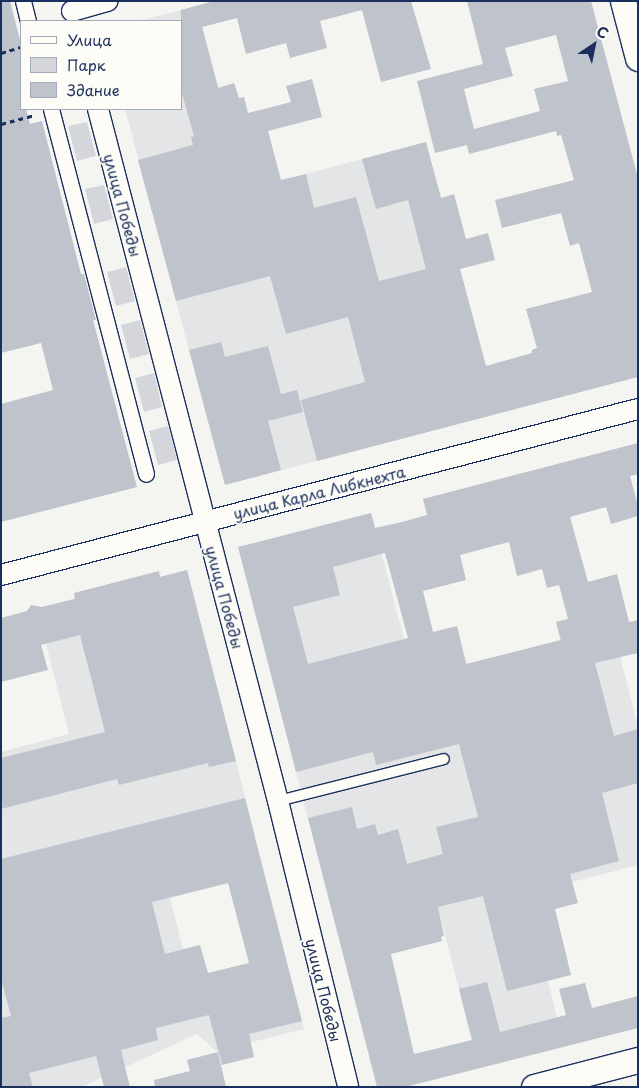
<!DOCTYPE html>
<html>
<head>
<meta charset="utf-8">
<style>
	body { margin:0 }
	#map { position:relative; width:639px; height:1088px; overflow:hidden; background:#f4f4f1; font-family:"Playpen Sans",sans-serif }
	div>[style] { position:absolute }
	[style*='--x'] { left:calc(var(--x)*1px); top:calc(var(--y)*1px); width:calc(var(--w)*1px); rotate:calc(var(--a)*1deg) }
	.built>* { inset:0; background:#e4e5e6 }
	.green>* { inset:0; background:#d4d6db }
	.building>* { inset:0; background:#bfc3cc }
	.path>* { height:3px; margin-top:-1.5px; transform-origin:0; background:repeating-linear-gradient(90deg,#1b2f5e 0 5px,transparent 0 9px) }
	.roads { filter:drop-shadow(1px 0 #1b2f5e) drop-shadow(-1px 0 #1b2f5e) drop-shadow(0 1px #1b2f5e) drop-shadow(0 -1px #1b2f5e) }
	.service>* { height:10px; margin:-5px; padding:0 5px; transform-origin:5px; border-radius:5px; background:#fdfcf7 }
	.pedestrian>* { height:15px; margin:-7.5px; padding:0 7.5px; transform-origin:7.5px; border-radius:7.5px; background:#fdfcf7 }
	.minor>* { height:20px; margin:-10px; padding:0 10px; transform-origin:10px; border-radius:10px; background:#fdfcf7 }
	.tertiary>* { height:25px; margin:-12.5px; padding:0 12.5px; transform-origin:12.5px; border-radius:12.5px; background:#fdfcf7 }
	span { translate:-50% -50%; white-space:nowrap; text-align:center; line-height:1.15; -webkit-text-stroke:4px #fdfcf7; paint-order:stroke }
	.street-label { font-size:15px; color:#1b2f5e }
	.frame { position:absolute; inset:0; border:2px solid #1b2f5e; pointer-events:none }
	.legend { position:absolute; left:20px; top:20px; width:162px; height:90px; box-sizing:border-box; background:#fdfcf7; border:1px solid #a3aaba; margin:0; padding:6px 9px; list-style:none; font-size:15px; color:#1b2f5e }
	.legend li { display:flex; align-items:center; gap:10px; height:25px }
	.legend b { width:25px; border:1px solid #a3aaba }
	.north { position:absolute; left:569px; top:20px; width:50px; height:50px; -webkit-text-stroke:4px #fdfcf7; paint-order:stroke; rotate:34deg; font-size:14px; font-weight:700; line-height:20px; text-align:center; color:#1b2f5e }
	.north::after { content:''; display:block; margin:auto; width:18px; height:22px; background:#1b2f5e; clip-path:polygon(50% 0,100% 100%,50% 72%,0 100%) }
</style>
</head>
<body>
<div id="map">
	<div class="built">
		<div style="clip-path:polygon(197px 6px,246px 190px,426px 142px,486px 367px,503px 412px,225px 485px,125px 109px,181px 109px,181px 21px,139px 21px)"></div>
		<div style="clip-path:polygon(371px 513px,404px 639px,457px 626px,467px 664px,560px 640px,556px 622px,608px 609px,638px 727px,638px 865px,485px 904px,548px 981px,564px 1046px,479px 1068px,439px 911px,338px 936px,254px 607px,243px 546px)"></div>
		<div style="clip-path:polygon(187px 570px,255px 836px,229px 883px,170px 898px,195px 995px,289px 971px,304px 1029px,216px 1051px,197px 1034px,82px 1087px,1px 1087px,1px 752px,69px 734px,37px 608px)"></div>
	</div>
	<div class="green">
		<div style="clip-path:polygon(87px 122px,96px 156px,77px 161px,68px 126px)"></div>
		<div style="clip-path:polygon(104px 185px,113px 219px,94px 224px,85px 189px)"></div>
		<div style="clip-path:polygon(126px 267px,135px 301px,116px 306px,107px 272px)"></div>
		<div style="clip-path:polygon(140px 320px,149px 354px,130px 359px,121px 325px)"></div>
		<div style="clip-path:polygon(154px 373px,162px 407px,144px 412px,135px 378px)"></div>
		<div style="clip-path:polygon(168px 426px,177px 460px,158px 465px,149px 431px)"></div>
	</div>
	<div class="building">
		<div style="clip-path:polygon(1px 1px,10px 1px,21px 44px,21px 109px,26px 109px,30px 124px,42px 121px,81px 274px,84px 274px,96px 320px,93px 320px,137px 487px,1px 522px,1px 404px,53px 390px,41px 343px,1px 353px)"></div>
		<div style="clip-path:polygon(evenodd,214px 1px,411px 1px,431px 69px,381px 82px,362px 10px,320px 21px,327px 48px,290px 58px,286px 43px,246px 54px,237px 18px,202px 27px,218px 88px,234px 83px,239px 98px,244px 97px,248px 113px,291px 102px,286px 86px,312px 79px,322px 117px,268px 131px,281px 180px,306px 174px,314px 208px,356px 197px,379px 281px,426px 269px,408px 200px,376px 209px,362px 159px,426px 142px,441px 198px,454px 194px,466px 239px,488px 233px,495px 260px,460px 269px,486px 366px,532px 353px,532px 350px,537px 348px,526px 309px,592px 292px,579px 243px,570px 246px,561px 213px,502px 228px,495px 200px,574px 180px,561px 135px,557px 136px,556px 131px,469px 154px,467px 145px,435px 153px,417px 81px,483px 64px,467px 1px,591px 1px,638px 178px,638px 377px,317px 461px,301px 400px,365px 382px,348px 317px,286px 334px,270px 276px,176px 301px,138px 160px,193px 145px,191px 137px,194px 136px,181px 90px,181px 10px,214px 1px,556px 35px,568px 81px,534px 89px,540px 111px,474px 129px,464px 89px,513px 76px,505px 48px,556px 35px)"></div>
		<div style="clip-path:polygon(221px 342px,225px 357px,268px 346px,281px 394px,297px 390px,303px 412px,268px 421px,281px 470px,225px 485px,189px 350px)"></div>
		<div style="clip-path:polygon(evenodd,638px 443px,638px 474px,630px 476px,638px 506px,638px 516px,611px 524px,606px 507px,570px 517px,588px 582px,617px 574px,629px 622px,638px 620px,638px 653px,595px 663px,614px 736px,638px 729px,638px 783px,602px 793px,619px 861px,570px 874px,578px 903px,555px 909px,571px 975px,507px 991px,483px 896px,438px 907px,444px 936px,441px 937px,442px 941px,391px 954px,414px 1054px,472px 1040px,459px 989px,487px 982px,500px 1032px,566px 1015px,559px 989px,585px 983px,592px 1008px,638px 996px,638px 1028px,405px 1087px,377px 1087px,308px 818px,352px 807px,357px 829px,375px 824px,378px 835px,398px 829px,407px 864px,443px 854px,436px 827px,478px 817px,459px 744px,376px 765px,373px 752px,296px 772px,238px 547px,371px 513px,375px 528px,402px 522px,427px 515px,423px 499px,638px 443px,509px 542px,517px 576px,542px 569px,547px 588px,559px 585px,568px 619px,556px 622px,561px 640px,466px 664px,457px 626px,433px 632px,423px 591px,466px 580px,460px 555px,509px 542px,638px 443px,385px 553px,408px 638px,308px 664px,293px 607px,340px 595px,333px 567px,385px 553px)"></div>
		<div style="clip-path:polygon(187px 570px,236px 761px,209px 767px,208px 763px,119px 785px,117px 779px,1px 809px,1px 758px,105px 732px,80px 635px,41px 645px,48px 670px,1px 682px,1px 618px,27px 611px,31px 605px,42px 607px,75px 599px,74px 593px,159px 571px,160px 577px)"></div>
		<div style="clip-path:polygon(evenodd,245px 798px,302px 1021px,249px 1034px,254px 1057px,222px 1065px,209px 1015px,156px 1028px,158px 1040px,121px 1050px,130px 1087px,104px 1087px,96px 1056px,29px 1073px,33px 1087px,1px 1087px,1px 1018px,11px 1016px,1px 979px,1px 859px,245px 798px,228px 883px,249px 963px,208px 973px,200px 945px,165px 954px,152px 902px,228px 883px)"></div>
		<div style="clip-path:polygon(218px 1052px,226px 1087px,155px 1087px,154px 1080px,190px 1071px,187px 1060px)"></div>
	</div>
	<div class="path">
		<div style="--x:1;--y:53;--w:21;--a:-17"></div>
		<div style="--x:1;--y:124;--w:35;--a:-15"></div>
	</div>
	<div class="roads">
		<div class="service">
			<div style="--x:278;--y:801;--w:171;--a:-14.2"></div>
		</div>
		<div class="pedestrian">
			<div style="--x:23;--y:1;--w:21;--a:76"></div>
			<div style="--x:51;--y:109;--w:377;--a:75.4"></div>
		</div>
		<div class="minor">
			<div style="--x:72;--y:11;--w:37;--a:-16"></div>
			<div style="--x:98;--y:109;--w:715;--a:75.42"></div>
			<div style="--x:278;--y:801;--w:294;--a:76.2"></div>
			<div style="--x:1;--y:575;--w:658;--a:-14.61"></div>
		</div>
		<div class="tertiary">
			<div style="--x:623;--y:1;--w:59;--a:75.3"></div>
			<div style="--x:534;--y:1087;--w:107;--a:-14.6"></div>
		</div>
	</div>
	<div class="street-label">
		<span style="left:123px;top:205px;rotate:75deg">улица Победы</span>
		<span style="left:319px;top:492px;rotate:-14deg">улица Карла Либкнехта</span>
		<span style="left:225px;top:597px;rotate:75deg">улица Победы</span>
		<span style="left:324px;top:990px;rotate:76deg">улица Победы</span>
	</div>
	<div class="frame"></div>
	<ul class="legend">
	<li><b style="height:6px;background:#fdfcf7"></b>Улица</li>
	<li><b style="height:14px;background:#d4d6db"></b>Парк</li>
	<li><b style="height:14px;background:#bfc3cc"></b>Здание</li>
	</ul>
	<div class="north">С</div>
</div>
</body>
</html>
